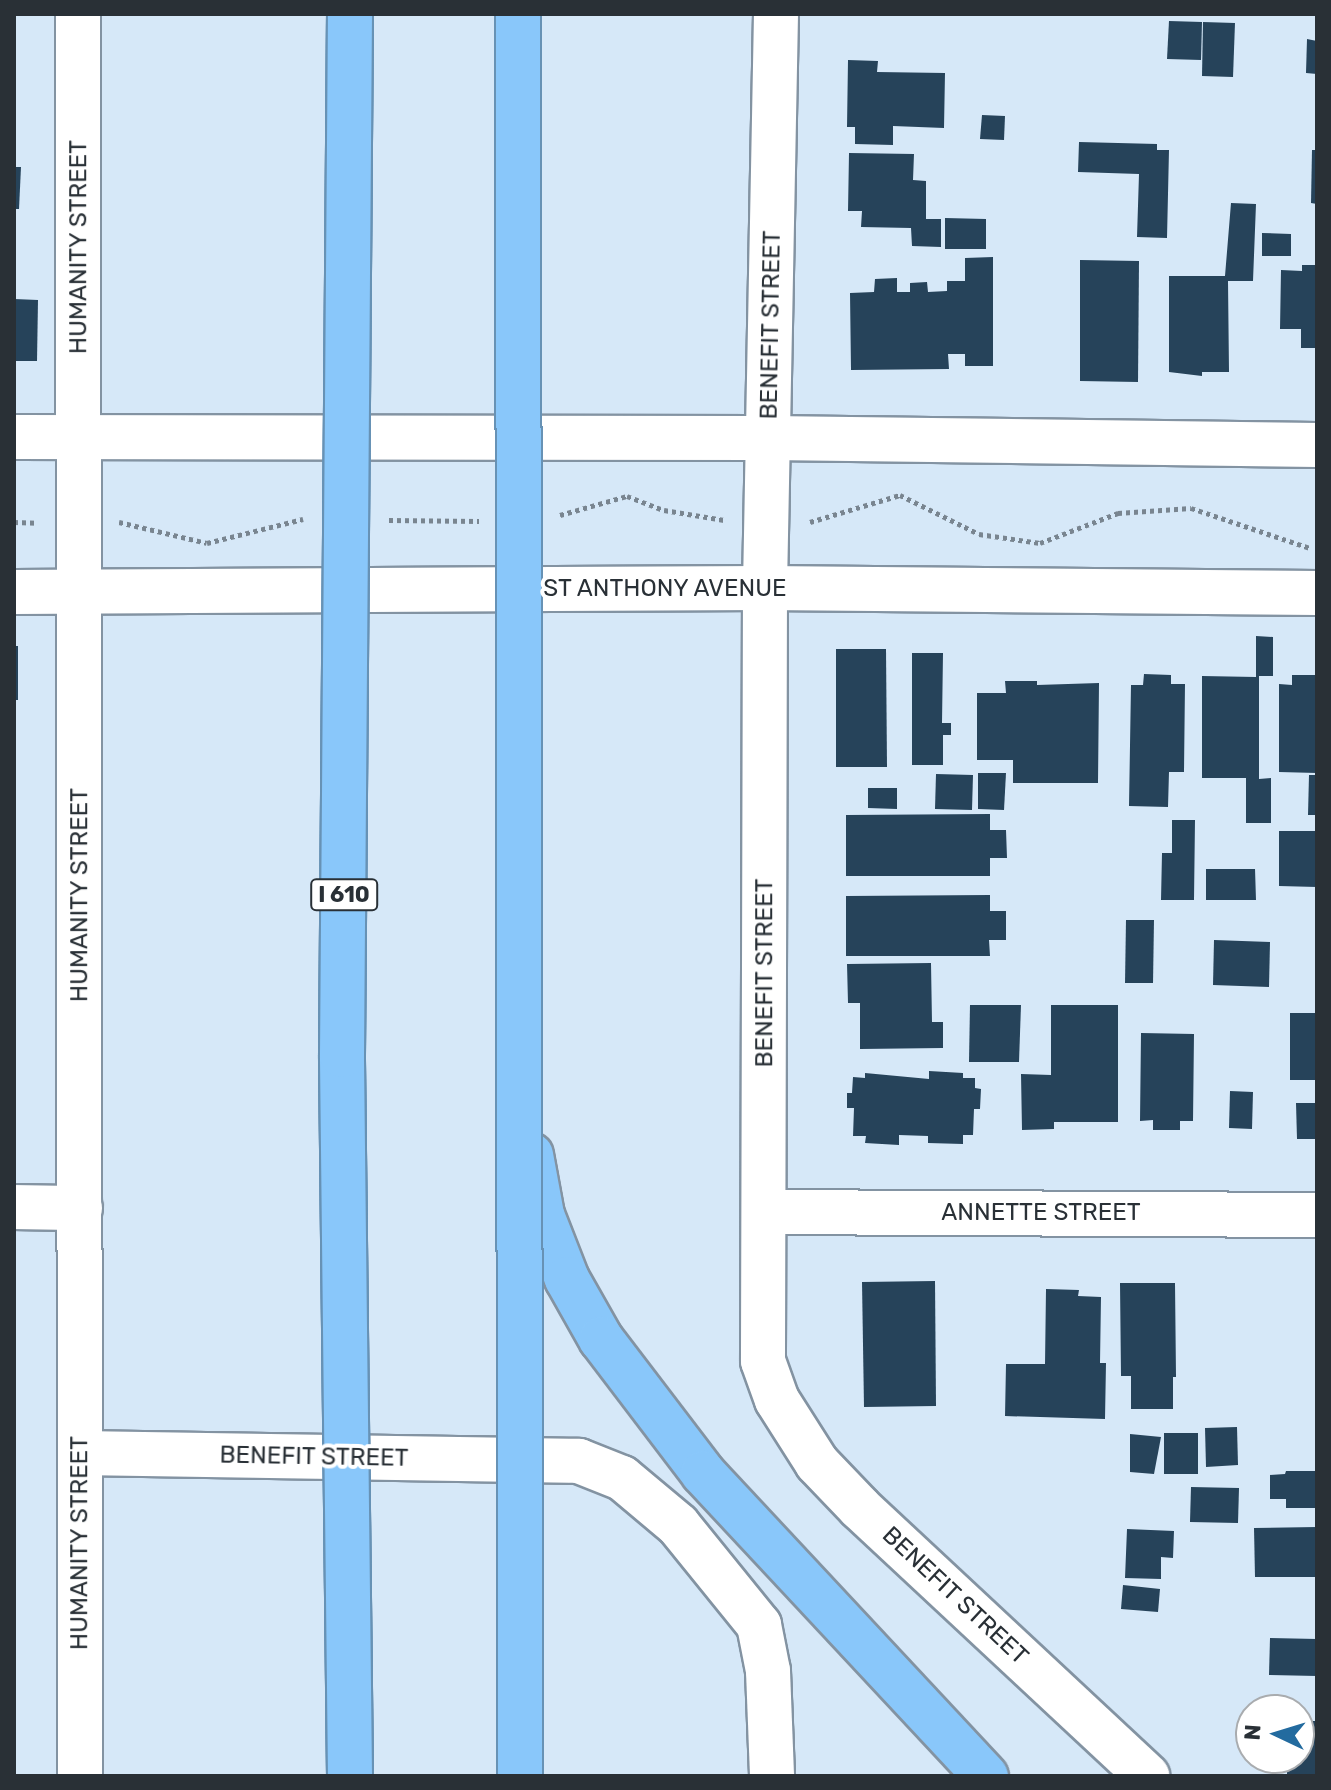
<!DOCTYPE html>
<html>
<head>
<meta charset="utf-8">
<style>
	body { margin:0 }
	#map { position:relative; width:1331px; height:1790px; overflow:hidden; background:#d6e8f8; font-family:Rubik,sans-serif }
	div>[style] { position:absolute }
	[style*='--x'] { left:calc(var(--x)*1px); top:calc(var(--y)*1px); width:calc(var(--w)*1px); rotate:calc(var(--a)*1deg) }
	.building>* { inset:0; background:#26435a }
	.path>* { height:5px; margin-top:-2.5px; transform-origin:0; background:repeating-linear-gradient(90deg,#798590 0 4px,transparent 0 8px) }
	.roads { filter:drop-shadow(2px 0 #8393a2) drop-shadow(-2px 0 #8393a2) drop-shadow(0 2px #8393a2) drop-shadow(0 -2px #8393a2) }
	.minor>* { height:44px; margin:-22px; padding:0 22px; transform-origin:22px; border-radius:22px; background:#fff }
	.highway>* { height:44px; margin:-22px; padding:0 22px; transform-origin:22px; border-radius:22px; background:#89c7fa }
	.bridges { filter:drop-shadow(2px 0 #6792b5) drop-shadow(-2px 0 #6792b5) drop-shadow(0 2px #6792b5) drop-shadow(0 -2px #6792b5) }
	.highway-bridge>* { height:44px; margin:-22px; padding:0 22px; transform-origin:22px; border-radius:22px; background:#89c7fa }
	span { translate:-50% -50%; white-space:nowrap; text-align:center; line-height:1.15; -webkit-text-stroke:8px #fff; paint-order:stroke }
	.shield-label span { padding:2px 6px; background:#fff; border:2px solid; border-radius:6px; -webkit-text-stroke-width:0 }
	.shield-label { font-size:22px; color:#293036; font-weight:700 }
	.street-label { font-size:24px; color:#293036 }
	.frame { position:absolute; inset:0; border:16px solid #293036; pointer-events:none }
	.north { position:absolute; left:1235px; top:1694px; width:80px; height:80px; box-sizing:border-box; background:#fff; border:2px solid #a9acaf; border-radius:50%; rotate:274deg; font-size:22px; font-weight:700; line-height:32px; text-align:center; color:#293036 }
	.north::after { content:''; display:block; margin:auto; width:28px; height:36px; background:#236b9f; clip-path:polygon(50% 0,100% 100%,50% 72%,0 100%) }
</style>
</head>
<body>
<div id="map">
	<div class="building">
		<div style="clip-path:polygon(1169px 21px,1202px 22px,1201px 60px,1167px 59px)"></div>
		<div style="clip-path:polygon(1203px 22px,1235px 23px,1233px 77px,1202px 76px)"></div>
		<div style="clip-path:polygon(1307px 39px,1317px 41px,1317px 74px,1306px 73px)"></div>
		<div style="clip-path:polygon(848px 60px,878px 61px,877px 72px,945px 73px,944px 128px,893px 126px,893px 145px,855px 144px,855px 127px,847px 127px)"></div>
		<div style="clip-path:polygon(982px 115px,1005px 116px,1004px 140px,980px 139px)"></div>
		<div style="clip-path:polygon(1079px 142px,1157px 144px,1157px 150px,1169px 150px,1167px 238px,1137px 237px,1139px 174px,1078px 172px)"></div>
		<div style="clip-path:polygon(1312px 150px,1317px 150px,1317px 204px,1311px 203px)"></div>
		<div style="clip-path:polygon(849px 153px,914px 154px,913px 180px,926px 181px,926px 219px,941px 219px,941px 247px,912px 246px,911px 228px,861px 227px,862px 211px,848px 211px)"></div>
		<div style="clip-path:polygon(14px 167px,21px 167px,19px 209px,14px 209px)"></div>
		<div style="clip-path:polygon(1231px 203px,1256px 204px,1253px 281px,1228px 281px,1229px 372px,1202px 372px,1202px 376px,1169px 372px,1169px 276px,1225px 276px)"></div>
		<div style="clip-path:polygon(945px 218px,986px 219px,986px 249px,945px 249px)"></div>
		<div style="clip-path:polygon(1262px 233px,1291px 234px,1291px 256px,1262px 256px)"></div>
		<div style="clip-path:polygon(993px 257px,993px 366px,965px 366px,965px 354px,948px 354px,949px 369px,851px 370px,850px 293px,874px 292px,875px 279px,897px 278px,897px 292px,910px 292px,910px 283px,927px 282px,928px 292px,947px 291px,947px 281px,965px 281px,965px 258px)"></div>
		<div style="clip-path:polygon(1080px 260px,1139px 261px,1138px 382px,1080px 381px)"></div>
		<div style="clip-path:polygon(1302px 265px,1317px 265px,1317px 348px,1301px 348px,1301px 329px,1280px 329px,1281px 270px,1302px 271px)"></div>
		<div style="clip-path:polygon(14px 299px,38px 300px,37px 361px,14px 361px)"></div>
		<div style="clip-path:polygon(1256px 636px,1273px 637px,1273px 676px,1259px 676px,1259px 779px,1271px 778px,1271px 823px,1246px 823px,1246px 778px,1202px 778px,1202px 676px,1256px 677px)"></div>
		<div style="clip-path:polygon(14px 646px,18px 646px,18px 700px,14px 700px)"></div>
		<div style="clip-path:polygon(836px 649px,886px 649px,887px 767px,836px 767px)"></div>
		<div style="clip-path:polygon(912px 653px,943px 653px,942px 723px,951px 723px,951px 735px,943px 735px,943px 765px,912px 765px)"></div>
		<div style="clip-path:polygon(1144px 674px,1171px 675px,1171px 684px,1185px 684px,1184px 772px,1169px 772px,1168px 807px,1129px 806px,1131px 685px,1143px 685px)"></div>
		<div style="clip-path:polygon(1292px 675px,1317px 675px,1317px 773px,1279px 772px,1279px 684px,1292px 685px)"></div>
		<div style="clip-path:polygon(1005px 681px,1037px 681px,1037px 685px,1099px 683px,1098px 783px,1013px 783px,1013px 760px,977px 760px,977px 693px,1006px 693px)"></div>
		<div style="clip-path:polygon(978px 773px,1006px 773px,1004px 810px,978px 809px)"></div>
		<div style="clip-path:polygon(936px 774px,973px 775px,972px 810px,935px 809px)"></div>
		<div style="clip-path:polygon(1309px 775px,1317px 775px,1317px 815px,1308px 815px)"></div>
		<div style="clip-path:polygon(868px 788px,897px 788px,897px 809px,868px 808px)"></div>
		<div style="clip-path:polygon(990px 814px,990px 830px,1006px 830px,1007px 858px,990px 858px,990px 876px,846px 876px,846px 815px)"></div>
		<div style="clip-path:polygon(1172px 820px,1195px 820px,1194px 900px,1161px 900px,1162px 853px,1172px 853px)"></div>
		<div style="clip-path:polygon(1279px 831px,1317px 831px,1317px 887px,1279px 886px)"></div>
		<div style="clip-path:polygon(1206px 869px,1255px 869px,1256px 900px,1206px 900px)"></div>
		<div style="clip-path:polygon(990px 895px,990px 911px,1006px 911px,1006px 940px,989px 940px,990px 956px,846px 956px,846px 896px)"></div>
		<div style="clip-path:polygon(1126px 920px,1154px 920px,1153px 983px,1125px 983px)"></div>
		<div style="clip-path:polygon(1214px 940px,1270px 942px,1269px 987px,1213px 985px)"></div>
		<div style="clip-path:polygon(931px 963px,932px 1022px,943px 1022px,943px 1048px,860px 1049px,860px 1003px,848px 1003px,847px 964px)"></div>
		<div style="clip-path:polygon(970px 1005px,1021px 1005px,1019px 1062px,969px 1062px)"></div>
		<div style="clip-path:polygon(1051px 1005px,1118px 1005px,1118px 1122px,1054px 1122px,1054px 1129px,1022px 1130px,1021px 1074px,1051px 1075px)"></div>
		<div style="clip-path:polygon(1290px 1013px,1317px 1013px,1317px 1080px,1290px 1080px)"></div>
		<div style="clip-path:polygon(1141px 1033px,1194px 1034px,1193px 1121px,1180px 1121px,1180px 1130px,1153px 1130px,1153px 1120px,1140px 1121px)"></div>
		<div style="clip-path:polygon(929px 1071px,963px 1073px,963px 1078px,975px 1078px,975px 1088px,981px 1089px,980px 1109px,974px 1109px,973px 1135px,963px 1135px,963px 1144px,928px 1143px,928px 1136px,899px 1135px,899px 1145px,865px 1143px,866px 1136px,853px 1136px,854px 1108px,847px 1108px,847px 1093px,852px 1093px,853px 1077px,865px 1078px,865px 1073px,929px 1079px)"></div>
		<div style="clip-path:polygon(1230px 1091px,1253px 1092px,1252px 1129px,1229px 1128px)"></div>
		<div style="clip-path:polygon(1296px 1103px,1317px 1103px,1317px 1139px,1297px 1139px)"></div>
		<div style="clip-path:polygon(935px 1281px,936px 1406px,864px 1407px,862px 1282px)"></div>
		<div style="clip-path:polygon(1120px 1283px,1175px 1283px,1176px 1377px,1173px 1377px,1173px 1409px,1131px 1409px,1131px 1376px,1121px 1376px)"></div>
		<div style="clip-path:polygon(1046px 1289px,1079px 1290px,1078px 1296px,1101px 1297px,1100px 1363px,1106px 1363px,1105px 1419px,1005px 1416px,1006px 1364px,1045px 1364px)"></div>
		<div style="clip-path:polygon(1237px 1427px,1238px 1465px,1206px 1467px,1205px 1428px)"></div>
		<div style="clip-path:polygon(1164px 1433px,1198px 1433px,1198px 1474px,1164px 1474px)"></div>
		<div style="clip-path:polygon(1130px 1434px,1161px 1437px,1154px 1474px,1130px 1472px)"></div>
		<div style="clip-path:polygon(1286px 1471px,1317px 1471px,1317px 1508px,1286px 1508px,1286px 1499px,1270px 1499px,1270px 1475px,1285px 1474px)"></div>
		<div style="clip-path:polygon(1191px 1487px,1239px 1488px,1238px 1523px,1190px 1522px)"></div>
		<div style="clip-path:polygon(1317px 1527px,1317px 1577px,1255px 1577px,1254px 1528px)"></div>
		<div style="clip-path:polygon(1127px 1529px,1174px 1531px,1173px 1558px,1161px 1557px,1161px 1579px,1125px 1578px)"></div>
		<div style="clip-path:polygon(1123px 1585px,1160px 1589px,1158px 1612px,1121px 1609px)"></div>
		<div style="clip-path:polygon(1270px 1638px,1317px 1639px,1317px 1676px,1269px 1675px)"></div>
		<div style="clip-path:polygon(1299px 1721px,1317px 1721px,1317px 1776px,1287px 1776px,1287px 1758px,1299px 1758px)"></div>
	</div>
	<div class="path">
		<div style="--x:560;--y:515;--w:70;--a:-15.8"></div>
		<div style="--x:627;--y:496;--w:40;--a:21"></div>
		<div style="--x:664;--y:510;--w:61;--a:9.5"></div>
		<div style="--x:389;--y:520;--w:90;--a:0.6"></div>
		<div style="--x:14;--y:522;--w:23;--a:2"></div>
		<div style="--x:119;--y:522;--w:90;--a:13.4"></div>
		<div style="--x:207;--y:543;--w:99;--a:-14"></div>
		<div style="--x:810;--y:522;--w:94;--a:-16.7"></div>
		<div style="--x:900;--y:495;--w:88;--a:26.3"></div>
		<div style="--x:979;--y:534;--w:62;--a:8.4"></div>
		<div style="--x:1040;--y:543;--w:84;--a:-21"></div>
		<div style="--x:1118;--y:513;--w:73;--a:-3.9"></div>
		<div style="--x:1191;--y:508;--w:126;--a:18.6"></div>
	</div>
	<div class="roads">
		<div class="minor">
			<div style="--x:78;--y:14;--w:1762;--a:89.93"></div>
			<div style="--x:776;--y:14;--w:574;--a:91.1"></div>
			<div style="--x:765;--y:588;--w:773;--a:90.15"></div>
			<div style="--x:763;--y:1361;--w:41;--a:70.3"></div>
			<div style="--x:777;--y:1400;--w:75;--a:57.6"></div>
			<div style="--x:817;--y:1463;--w:62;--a:46.3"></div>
			<div style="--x:860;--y:1508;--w:393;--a:43"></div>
			<div style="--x:14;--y:437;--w:755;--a:0.08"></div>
			<div style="--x:769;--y:438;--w:548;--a:0.73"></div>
			<div style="--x:14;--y:592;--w:751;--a:-0.31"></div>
			<div style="--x:765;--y:588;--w:552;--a:0.52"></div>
			<div style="--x:14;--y:1207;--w:66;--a:0.9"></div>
			<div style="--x:764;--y:1212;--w:553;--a:0.31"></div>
			<div style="--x:80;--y:1453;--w:499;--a:0.9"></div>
			<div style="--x:579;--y:1461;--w:46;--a:21.6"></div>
			<div style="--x:622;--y:1478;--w:73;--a:40"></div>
			<div style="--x:678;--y:1525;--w:129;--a:51"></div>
			<div style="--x:759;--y:1625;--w:47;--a:78.9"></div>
			<div style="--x:768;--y:1671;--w:105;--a:87.8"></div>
		</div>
		<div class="highway">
			<div style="--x:531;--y:1155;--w:61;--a:79.6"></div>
			<div style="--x:542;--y:1215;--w:69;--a:68.7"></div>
			<div style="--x:567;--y:1279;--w:69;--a:60.5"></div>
			<div style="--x:601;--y:1339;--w:168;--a:52.7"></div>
			<div style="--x:703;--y:1473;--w:415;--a:47"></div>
		</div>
	</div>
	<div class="bridges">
		<div class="highway-bridge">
			<div style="--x:518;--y:14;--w:1762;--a:89.93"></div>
			<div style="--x:350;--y:1776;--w:721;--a:-90.64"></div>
			<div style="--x:342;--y:1055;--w:1041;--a:-89.56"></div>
		</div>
	</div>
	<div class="shield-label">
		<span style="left:344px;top:895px">I 610</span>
	</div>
	<div class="street-label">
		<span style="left:79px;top:247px;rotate:-90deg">HUMANITY STREET</span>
		<span style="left:771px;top:325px;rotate:-89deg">BENEFIT STREET</span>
		<span style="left:665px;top:589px">ST ANTHONY AVENUE</span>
		<span style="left:80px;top:895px;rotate:-90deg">HUMANITY STREET</span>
		<span style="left:765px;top:973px;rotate:-90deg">BENEFIT STREET</span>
		<span style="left:1041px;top:1213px">ANNETTE STREET</span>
		<span style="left:314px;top:1457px;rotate:1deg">BENEFIT STREET</span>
		<span style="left:80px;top:1543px;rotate:-90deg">HUMANITY STREET</span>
		<span style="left:955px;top:1596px;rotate:43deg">BENEFIT STREET</span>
	</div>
	<div class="frame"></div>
	<div class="north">N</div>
</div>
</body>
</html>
